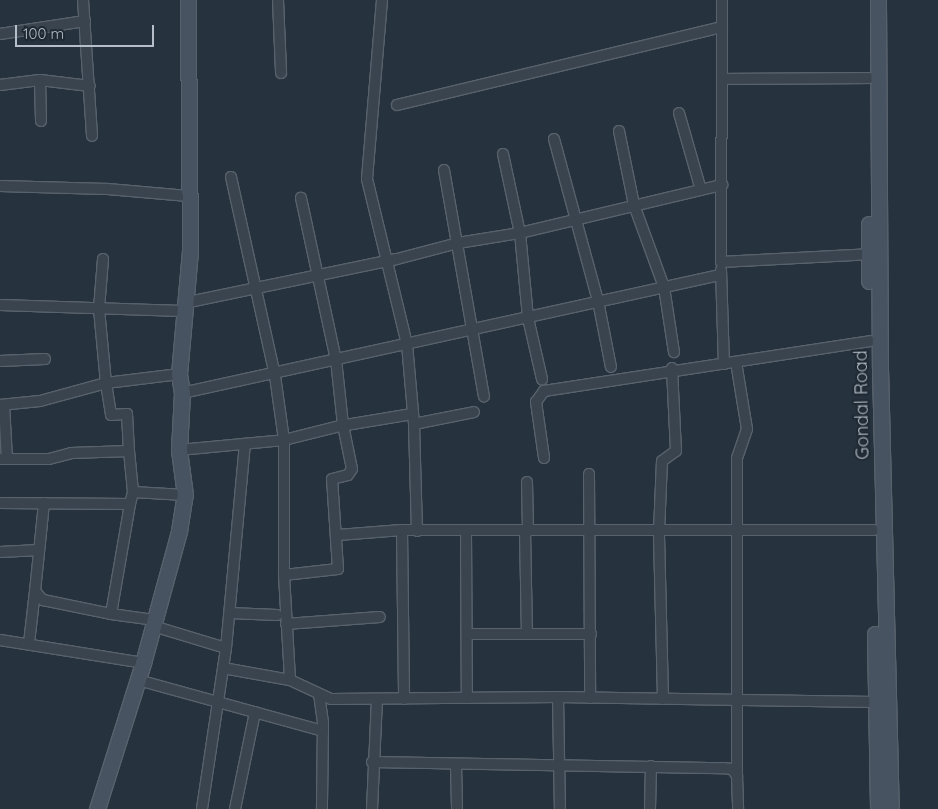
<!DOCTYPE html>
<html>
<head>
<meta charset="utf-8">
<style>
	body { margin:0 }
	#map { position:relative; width:938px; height:809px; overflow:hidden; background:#26323e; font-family:Quicksand,sans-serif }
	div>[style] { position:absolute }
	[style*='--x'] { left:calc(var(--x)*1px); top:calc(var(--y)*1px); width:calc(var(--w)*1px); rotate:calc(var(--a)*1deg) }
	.roads { filter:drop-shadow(1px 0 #58626c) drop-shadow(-1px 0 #58626c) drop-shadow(0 1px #58626c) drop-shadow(0 -1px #58626c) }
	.street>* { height:10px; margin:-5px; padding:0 5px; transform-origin:5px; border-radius:5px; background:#3a444e }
	.secondary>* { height:15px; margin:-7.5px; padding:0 7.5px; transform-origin:7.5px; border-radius:7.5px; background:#485361 }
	span { translate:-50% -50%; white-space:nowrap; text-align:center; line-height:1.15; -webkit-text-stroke:4.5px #1f2933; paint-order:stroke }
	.street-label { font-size:18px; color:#b6bfc9 }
	.scale { position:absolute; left:15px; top:25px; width:139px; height:22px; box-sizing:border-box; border:2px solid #b6bfc9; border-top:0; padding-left:6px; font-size:15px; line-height:18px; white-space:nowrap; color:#b6bfc9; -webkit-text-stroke:4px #1f2933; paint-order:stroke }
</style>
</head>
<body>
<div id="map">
	<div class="roads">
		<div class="street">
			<div style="--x:83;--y:0;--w:136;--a:86.2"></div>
			<div style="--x:278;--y:0;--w:73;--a:87.6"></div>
			<div style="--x:382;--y:0;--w:180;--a:94.8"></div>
			<div style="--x:367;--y:179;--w:170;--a:76.4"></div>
			<div style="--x:407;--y:344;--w:80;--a:85"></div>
			<div style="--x:414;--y:424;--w:107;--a:88.4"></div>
			<div style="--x:722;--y:0;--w:262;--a:90.2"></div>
			<div style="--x:721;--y:262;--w:152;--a:-3"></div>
			<div style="--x:0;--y:34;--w:86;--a:-8.7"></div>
			<div style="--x:722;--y:79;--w:147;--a:-0.4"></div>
			<div style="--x:40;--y:80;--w:41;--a:88.6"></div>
			<div style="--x:0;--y:85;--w:40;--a:-7.1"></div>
			<div style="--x:40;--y:80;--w:50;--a:6.8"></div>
			<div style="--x:397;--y:105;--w:334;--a:-13.5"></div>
			<div style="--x:679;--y:113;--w:80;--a:74.1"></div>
			<div style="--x:619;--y:131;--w:76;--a:78.5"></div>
			<div style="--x:634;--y:205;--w:87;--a:69.9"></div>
			<div style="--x:664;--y:287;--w:66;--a:81.3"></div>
			<div style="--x:554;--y:139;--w:168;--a:74.8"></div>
			<div style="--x:598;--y:301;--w:67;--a:78.9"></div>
			<div style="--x:503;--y:154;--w:81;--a:77.9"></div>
			<div style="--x:520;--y:233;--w:85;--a:84.6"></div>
			<div style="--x:528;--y:318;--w:63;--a:77.1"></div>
			<div style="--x:444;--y:170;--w:230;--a:80"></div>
			<div style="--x:231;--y:177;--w:204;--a:77.5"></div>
			<div style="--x:275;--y:376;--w:65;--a:82"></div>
			<div style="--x:284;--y:440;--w:135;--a:90"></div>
			<div style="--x:284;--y:575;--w:105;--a:86.7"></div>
			<div style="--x:0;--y:186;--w:107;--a:1.6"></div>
			<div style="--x:107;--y:189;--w:82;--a:4.9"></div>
			<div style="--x:103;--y:259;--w:50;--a:94.6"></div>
			<div style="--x:99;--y:309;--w:74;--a:84.6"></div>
			<div style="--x:106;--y:383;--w:32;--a:81"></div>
			<div style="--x:111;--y:415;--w:16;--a:-4"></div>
			<div style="--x:127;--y:414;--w:37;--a:87"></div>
			<div style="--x:721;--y:270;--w:94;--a:88.2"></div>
			<div style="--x:184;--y:303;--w:217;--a:-11.7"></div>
			<div style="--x:397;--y:259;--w:63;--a:-14.7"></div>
			<div style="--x:458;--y:243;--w:63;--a:-9.2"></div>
			<div style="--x:520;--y:233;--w:208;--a:-13.4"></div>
			<div style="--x:0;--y:305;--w:183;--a:1.9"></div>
			<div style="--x:0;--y:361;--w:45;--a:-2.5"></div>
			<div style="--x:736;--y:362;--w:68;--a:80.7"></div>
			<div style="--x:747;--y:429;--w:31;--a:109"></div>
			<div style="--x:737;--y:458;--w:318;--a:90"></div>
			<div style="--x:182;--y:393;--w:551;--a:-12.37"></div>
			<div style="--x:0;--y:405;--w:40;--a:-5.7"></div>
			<div style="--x:40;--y:401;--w:68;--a:-15.3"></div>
			<div style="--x:106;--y:383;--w:74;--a:-7"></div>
			<div style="--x:4;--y:405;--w:54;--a:86.8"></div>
			<div style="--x:414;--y:424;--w:61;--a:-11.3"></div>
			<div style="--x:179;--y:450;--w:105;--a:-5.4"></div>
			<div style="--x:284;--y:440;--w:58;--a:-14"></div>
			<div style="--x:340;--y:426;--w:73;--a:-9.5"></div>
			<div style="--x:544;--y:458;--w:57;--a:-98.1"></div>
			<div style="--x:536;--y:402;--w:14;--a:-54"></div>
			<div style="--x:544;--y:391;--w:330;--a:-8.7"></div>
			<div style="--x:0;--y:459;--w:49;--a:0"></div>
			<div style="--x:49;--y:459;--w:23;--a:-15"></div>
			<div style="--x:71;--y:453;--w:58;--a:-2"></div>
			<div style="--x:129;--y:451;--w:41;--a:84.4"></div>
			<div style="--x:589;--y:474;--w:224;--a:89.7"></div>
			<div style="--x:527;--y:482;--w:49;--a:88.8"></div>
			<div style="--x:0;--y:503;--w:130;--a:0.4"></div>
			<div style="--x:130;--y:504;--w:12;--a:-76"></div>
			<div style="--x:133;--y:492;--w:52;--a:3.3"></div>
			<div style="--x:44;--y:503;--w:88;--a:95.8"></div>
			<div style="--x:35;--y:591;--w:6;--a:51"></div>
			<div style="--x:39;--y:596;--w:6;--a:45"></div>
			<div style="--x:43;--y:600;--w:69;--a:11.6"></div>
			<div style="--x:111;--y:614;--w:43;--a:7.9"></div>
			<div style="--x:402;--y:530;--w:169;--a:89.3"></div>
			<div style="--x:466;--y:531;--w:167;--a:89.7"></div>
			<div style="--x:525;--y:531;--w:103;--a:88.9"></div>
			<div style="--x:338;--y:535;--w:64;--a:-4.5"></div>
			<div style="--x:402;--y:530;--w:472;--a:0"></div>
			<div style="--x:0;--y:552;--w:39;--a:-3"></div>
			<div style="--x:284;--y:575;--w:54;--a:-6.3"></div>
			<div style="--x:338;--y:569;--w:90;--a:-93.8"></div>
			<div style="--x:332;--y:479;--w:16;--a:-14"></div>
			<div style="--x:348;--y:475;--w:7;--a:-56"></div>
			<div style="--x:352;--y:469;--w:45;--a:-101.6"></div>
			<div style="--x:343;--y:425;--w:65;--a:-96.1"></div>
			<div style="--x:336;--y:360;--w:166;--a:-102.2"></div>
			<div style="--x:230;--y:613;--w:47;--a:2.4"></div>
			<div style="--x:111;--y:614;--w:112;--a:-80.2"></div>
			<div style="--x:286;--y:624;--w:94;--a:-4.3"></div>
			<div style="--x:153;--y:626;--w:76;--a:16.8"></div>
			<div style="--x:226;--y:648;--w:163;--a:98.5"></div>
			<div style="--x:467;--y:634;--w:124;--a:0"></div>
			<div style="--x:0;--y:640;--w:145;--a:9.1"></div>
			<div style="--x:29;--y:643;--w:52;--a:-83.4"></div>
			<div style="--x:226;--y:648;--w:205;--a:-84.7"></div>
			<div style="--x:223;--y:668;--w:68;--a:10.2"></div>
			<div style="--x:290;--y:680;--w:45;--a:24.9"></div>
			<div style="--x:331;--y:699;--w:227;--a:-0.5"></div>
			<div style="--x:558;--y:697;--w:317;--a:0.9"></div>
			<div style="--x:138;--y:680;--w:192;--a:15.4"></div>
			<div style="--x:319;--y:694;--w:28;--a:82"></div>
			<div style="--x:323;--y:722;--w:87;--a:90.7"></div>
			<div style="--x:558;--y:697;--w:112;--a:89"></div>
			<div style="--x:663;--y:699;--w:167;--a:-91.4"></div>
			<div style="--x:659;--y:532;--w:71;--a:-87.6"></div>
			<div style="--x:662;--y:461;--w:17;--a:-36"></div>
			<div style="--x:676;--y:451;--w:83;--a:-92.8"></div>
			<div style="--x:372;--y:762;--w:351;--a:1"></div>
			<div style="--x:723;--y:768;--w:9;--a:6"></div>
			<div style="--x:732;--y:769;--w:9;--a:54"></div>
			<div style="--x:737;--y:776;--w:33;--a:88"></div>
			<div style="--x:456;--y:764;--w:45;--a:88.7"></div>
			<div style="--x:235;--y:809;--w:99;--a:-78.3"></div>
			<div style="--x:372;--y:809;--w:110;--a:-87.4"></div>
			<div style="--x:650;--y:809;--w:43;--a:-88.7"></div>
		</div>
		<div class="secondary">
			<div style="--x:878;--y:0;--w:368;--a:89.7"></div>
			<div style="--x:880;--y:368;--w:441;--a:88.6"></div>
			<div style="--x:869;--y:281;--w:57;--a:-90"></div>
			<div style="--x:875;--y:634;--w:175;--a:89"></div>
			<div style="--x:97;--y:809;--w:153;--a:-72.5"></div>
			<div style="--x:143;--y:663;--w:137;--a:-74.7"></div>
			<div style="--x:179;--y:531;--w:36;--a:-81"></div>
			<div style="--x:185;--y:495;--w:45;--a:-97.6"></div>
			<div style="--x:179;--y:450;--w:57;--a:-87"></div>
			<div style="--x:182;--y:393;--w:19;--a:-99"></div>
			<div style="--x:179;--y:374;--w:124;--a:-84.9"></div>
			<div style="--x:190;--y:250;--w:250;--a:-90.5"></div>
		</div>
	</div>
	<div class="street-label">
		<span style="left:862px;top:405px;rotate:-91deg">Gondal Road</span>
	</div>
	<div class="scale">100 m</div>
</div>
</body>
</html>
